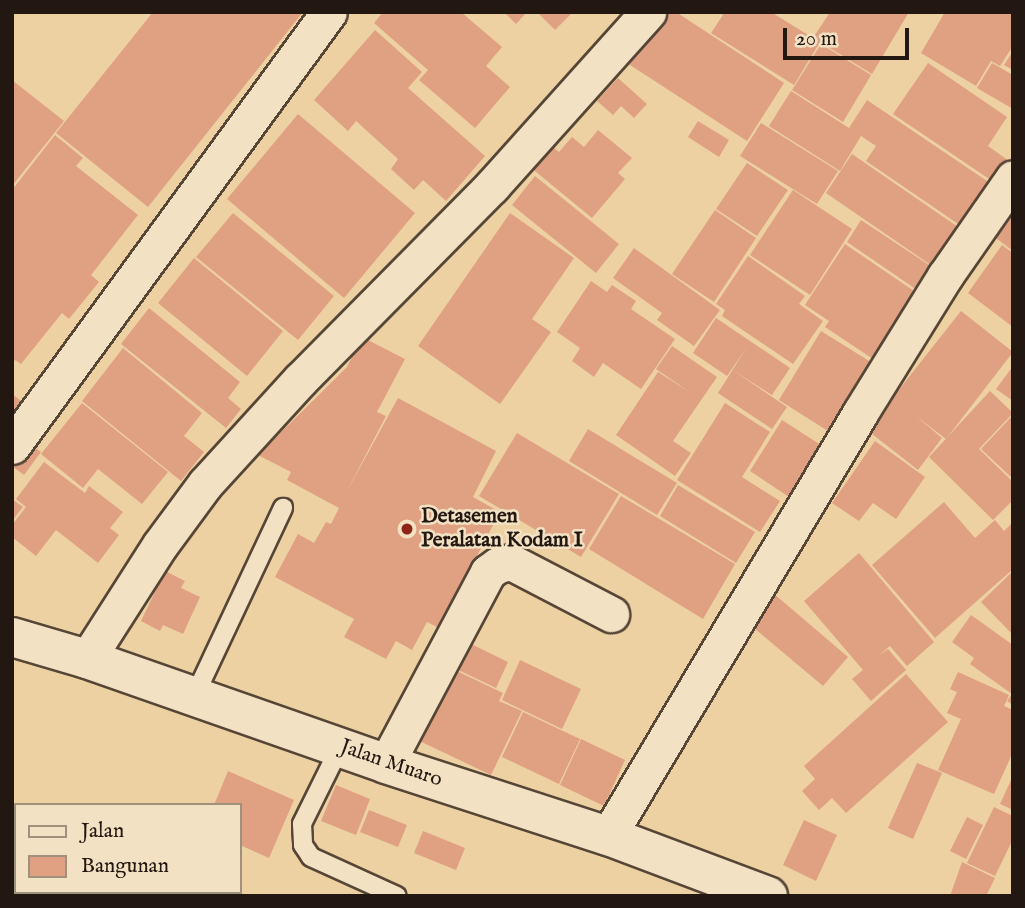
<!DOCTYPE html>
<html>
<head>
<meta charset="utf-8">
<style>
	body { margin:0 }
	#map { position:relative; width:1025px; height:908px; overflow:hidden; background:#edd1a3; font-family:"IM FELL English",serif }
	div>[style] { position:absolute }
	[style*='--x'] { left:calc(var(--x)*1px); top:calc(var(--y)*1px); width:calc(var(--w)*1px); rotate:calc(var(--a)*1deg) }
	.water>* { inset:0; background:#99b7a4 }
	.building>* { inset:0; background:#dfa182 }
	.roads { filter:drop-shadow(2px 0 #564636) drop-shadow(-2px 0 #564636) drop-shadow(0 2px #564636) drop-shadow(0 -2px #564636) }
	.service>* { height:18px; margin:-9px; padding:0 9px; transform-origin:9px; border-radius:9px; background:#f3e1c3 }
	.minor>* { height:35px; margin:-17.5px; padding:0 17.5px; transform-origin:17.5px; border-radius:17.5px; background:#f3e1c3 }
	.secondary>* { height:38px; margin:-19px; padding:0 19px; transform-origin:19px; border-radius:19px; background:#f3e1c3 }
	.dots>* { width:19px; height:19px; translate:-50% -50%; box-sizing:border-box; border:4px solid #f3e1c3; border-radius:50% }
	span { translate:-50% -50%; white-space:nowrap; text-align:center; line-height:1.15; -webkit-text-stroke:5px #f3e1c3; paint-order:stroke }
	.poi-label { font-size:21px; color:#231811; font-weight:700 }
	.left { translate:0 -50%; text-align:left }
	.street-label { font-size:21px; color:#231811 }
	.frame { position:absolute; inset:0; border:14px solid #231811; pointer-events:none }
	.legend { position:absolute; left:14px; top:803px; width:228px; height:91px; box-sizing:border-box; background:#f3e1c3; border:2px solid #a0917c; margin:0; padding:9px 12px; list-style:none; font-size:21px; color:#231811 }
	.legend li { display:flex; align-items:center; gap:14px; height:35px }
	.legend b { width:35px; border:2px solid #a0917c }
	.scale { position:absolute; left:783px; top:28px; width:126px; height:32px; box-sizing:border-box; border:4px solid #231811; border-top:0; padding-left:9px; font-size:21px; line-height:24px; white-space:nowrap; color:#231811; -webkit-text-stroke:5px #f3e1c3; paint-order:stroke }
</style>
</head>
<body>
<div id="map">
	<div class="water">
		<div style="clip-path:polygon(12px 829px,16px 831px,16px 892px,107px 892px,113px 896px,12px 896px)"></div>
	</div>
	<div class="building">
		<div style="clip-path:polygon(153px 12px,303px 12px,148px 207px,56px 133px)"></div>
		<div style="clip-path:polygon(383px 12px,461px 12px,502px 47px,486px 66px,510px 87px,475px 128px,419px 80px,428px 70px,374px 23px)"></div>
		<div style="clip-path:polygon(504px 12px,527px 12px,516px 24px)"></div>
		<div style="clip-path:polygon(537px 12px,573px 12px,555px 30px)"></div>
		<div style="clip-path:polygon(660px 12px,676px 12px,784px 83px,747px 141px,627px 63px)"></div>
		<div style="clip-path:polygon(718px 12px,771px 12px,813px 38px,830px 12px,909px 12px,872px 74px,820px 42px,794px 85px,711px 33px,723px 15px)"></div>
		<div style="clip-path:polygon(945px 12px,1013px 12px,1013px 46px,1000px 66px,991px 61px,976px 86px,921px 53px)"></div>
		<div style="clip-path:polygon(375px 30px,422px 72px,408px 88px,485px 156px,446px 201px,423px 180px,414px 190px,391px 169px,398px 159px,356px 121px,348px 131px,314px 100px)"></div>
		<div style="clip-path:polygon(821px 44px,871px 75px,843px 122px,792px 90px)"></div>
		<div style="clip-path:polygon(1013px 51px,1013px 70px,1004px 65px)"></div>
		<div style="clip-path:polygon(928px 63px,1007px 117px,988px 146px,1009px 161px,995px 183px,893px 114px)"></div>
		<div style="clip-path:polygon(992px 63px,1013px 75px,1013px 109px,977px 88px)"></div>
		<div style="clip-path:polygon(618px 78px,647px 104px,634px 118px,621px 106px,613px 115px,597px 101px)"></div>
		<div style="clip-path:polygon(12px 80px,64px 121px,12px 186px)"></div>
		<div style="clip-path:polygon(791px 91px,849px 128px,867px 100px,993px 185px,964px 228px,866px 161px,876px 146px,861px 136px,840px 171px,769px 126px)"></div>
		<div style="clip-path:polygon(298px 114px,415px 213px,344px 298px,227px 199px)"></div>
		<div style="clip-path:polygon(698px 121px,729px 140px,719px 157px,688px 137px)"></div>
		<div style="clip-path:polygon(761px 123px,838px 171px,817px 204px,740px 156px)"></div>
		<div style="clip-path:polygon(598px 130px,632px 158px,618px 173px,625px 179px,592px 218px,524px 162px,543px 139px,559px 152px,572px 137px,584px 147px)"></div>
		<div style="clip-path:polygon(55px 135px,83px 158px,76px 166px,138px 215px,91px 275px,99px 282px,69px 319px,62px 313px,21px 364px,15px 360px,12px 364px,12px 190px)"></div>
		<div style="clip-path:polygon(852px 154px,961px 229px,935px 268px,826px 193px)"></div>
		<div style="clip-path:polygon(747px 163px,788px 190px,757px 236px,716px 209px)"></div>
		<div style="clip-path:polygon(535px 176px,619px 244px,596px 273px,512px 205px)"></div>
		<div style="clip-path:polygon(793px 190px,852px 229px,810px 295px,750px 255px)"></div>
		<div style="clip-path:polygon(715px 210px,756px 238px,714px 302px,672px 274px)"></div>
		<div style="clip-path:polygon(233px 213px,334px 296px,298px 340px,196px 257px)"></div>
		<div style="clip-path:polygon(510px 213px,574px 258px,532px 319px,551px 332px,500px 404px,418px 346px)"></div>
		<div style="clip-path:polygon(1008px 214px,1013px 217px,1013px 251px,992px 235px)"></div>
		<div style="clip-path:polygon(861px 220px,932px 267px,917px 290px,847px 242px)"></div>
		<div style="clip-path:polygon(845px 244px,917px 293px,873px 359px,825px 327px,829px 321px,805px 305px)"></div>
		<div style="clip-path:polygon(1002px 245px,1013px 253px,1013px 327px,968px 293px)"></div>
		<div style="clip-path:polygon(634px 248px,720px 310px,694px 346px,657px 320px,662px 313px,613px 278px)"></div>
		<div style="clip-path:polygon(748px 256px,805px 296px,799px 304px,823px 321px,793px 364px,722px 316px,725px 310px,716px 304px)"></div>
		<div style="clip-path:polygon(194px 258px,283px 331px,247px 376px,158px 303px)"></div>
		<div style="clip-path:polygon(591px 281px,607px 292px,612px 285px,636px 301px,631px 309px,675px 339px,641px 389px,603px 363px,594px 377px,572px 361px,580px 348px,557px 332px)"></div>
		<div style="clip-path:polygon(149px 308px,240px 382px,228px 398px,241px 409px,226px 428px,121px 344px)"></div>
		<div style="clip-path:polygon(961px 311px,1013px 352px,946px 439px,916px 416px,942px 438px,918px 470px,867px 430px)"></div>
		<div style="clip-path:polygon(716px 318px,790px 368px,772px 395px,734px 371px,787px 407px,772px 429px,718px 393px,747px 347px,727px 376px,693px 353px)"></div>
		<div style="clip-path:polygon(821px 331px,874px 364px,831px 433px,779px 400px)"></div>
		<div style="clip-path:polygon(362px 337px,405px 359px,377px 412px,386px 416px,346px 493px,398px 398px,496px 451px,473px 497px,500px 512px,439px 628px,427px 622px,412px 650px,396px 641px,386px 659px,344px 637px,354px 619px,275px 577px,298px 534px,314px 543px,326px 522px,331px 524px,339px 508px,287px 480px,291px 472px,258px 455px,347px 367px)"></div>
		<div style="clip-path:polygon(672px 346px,717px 377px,673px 441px,691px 453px,675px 476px,616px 435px,658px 372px,691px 393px,656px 369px)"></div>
		<div style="clip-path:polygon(123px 348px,202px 413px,184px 436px,204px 452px,181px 481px,82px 401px)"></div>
		<div style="clip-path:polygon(1013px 366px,1013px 401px,996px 389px)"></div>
		<div style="clip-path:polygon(990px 391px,1013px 413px,979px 449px,1013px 482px,1013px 500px,993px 520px,929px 457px)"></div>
		<div style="clip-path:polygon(12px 394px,33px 410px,12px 436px)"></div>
		<div style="clip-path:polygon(82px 403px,168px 472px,142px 504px,98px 469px,83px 488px,41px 454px)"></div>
		<div style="clip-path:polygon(725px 403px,770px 432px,742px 477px,780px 501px,760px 532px,677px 480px)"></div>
		<div style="clip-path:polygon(1013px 415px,1013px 479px,981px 449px)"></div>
		<div style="clip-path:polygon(782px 420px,824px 447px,792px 499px,750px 471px)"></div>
		<div style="clip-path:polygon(588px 429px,677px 483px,657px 515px,569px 461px)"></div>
		<div style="clip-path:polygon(517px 433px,619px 494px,581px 557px,479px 496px)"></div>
		<div style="clip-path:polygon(22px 438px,41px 452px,24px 475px,12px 466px,12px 452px)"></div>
		<div style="clip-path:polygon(875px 441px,925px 477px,896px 519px,873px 503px,859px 521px,832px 503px)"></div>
		<div style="clip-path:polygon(44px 462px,85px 493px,89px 486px,123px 512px,110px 528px,119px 535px,98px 563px,56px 530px,36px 556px,12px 537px,12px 525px,26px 507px,16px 499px)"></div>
		<div style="clip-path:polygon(678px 485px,755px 532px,736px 563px,660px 516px)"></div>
		<div style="clip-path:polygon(621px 496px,735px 564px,703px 619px,589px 549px)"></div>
		<div style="clip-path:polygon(12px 499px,23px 507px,12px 521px)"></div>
		<div style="clip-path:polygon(944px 502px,975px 538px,995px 520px,1004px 531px,1013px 522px,1013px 569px,935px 638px,872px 565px)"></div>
		<div style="clip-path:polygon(859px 553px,934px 642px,907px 666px,890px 646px,878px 656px,888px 649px,906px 670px,871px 701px,852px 679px,863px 670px,804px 601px)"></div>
		<div style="clip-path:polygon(165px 571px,185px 581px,181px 588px,200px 597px,183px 634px,163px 625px,160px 631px,141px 621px)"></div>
		<div style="clip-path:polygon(1013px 571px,1013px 635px,981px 602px)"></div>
		<div style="clip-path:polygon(773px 593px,848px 657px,823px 686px,748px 623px)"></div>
		<div style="clip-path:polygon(971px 615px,1013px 645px,1013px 705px,1007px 701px,1012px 694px,970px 664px,974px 658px,952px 642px)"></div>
		<div style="clip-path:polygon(465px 641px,508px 662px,496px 688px,452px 667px)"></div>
		<div style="clip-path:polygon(520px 660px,581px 689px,562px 729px,502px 700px)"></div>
		<div style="clip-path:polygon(442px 664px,503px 693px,499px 701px,522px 711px,491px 775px,409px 736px)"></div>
		<div style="clip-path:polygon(958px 672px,1009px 695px,1004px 706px,1013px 710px,1013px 752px,994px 794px,938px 770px,961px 719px,947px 713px,957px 692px,950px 689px)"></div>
		<div style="clip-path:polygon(906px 674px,948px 722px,846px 813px,832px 798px,819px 810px,802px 791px,815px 779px,804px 766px)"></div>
		<div style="clip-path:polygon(523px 712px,580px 739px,559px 784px,502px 757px)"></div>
		<div style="clip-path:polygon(581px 739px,625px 760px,604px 806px,560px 785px)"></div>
		<div style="clip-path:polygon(917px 763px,942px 773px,913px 839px,888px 828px)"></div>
		<div style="clip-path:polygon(228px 771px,294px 800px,269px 858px,240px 845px,240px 805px,214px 805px)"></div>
		<div style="clip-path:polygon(1011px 780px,1013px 781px,1013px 810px,1000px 804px)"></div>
		<div style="clip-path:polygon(336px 785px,370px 799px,356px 835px,321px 821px)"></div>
		<div style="clip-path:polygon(994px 807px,1013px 816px,1013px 839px,995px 876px,967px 863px)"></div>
		<div style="clip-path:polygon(369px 810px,407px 825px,398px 847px,360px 832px)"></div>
		<div style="clip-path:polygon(967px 817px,983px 825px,966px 859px,950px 851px)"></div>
		<div style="clip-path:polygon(804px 820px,837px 835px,816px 881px,783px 865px)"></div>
		<div style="clip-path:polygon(423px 831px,465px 848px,456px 870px,414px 853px)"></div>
		<div style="clip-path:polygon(962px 862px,995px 878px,986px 896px,950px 896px)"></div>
	</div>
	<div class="roads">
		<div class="service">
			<div style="--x:195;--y:695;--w:207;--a:-64.8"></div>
			<div style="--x:340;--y:747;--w:86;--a:116.3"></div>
			<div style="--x:302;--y:824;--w:21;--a:87"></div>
			<div style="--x:303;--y:845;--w:14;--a:56"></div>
			<div style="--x:311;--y:857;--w:94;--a:24.4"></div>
		</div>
		<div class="minor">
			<div style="--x:12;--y:446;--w:537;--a:-53.86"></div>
			<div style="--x:87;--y:659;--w:135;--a:-57.4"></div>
			<div style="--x:160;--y:545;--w:76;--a:-53.6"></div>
			<div style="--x:205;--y:484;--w:142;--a:-47.6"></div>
			<div style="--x:301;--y:379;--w:272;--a:-45.3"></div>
			<div style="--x:492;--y:186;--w:234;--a:-48.1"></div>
			<div style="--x:386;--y:764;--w:217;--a:-62"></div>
			<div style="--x:488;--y:572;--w:12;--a:-35"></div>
			<div style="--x:498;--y:565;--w:13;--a:-13"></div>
			<div style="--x:511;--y:562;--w:113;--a:27.5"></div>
			<div style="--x:608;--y:836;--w:492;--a:-59.2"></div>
			<div style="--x:860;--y:413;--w:161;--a:-58.2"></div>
			<div style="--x:945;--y:276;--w:119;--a:-55.2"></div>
		</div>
		<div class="secondary">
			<div style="--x:12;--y:637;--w:78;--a:16.3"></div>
			<div style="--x:87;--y:659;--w:317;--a:19.3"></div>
			<div style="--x:386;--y:764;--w:233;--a:18"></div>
			<div style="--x:608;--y:836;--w:171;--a:20.6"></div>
		</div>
	</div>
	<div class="dots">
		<div style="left:407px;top:529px;background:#8f2418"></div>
	</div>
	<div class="poi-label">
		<span class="left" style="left:421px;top:529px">Detasemen<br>Peralatan Kodam I</span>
	</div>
	<div class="street-label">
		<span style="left:391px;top:764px;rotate:19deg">Jalan Muaro</span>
	</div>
	<div class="frame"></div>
	<ul class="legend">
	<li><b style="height:9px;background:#f3e1c3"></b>Jalan</li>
	<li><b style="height:19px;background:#dfa182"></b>Bangunan</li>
	</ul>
	<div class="scale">20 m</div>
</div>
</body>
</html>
